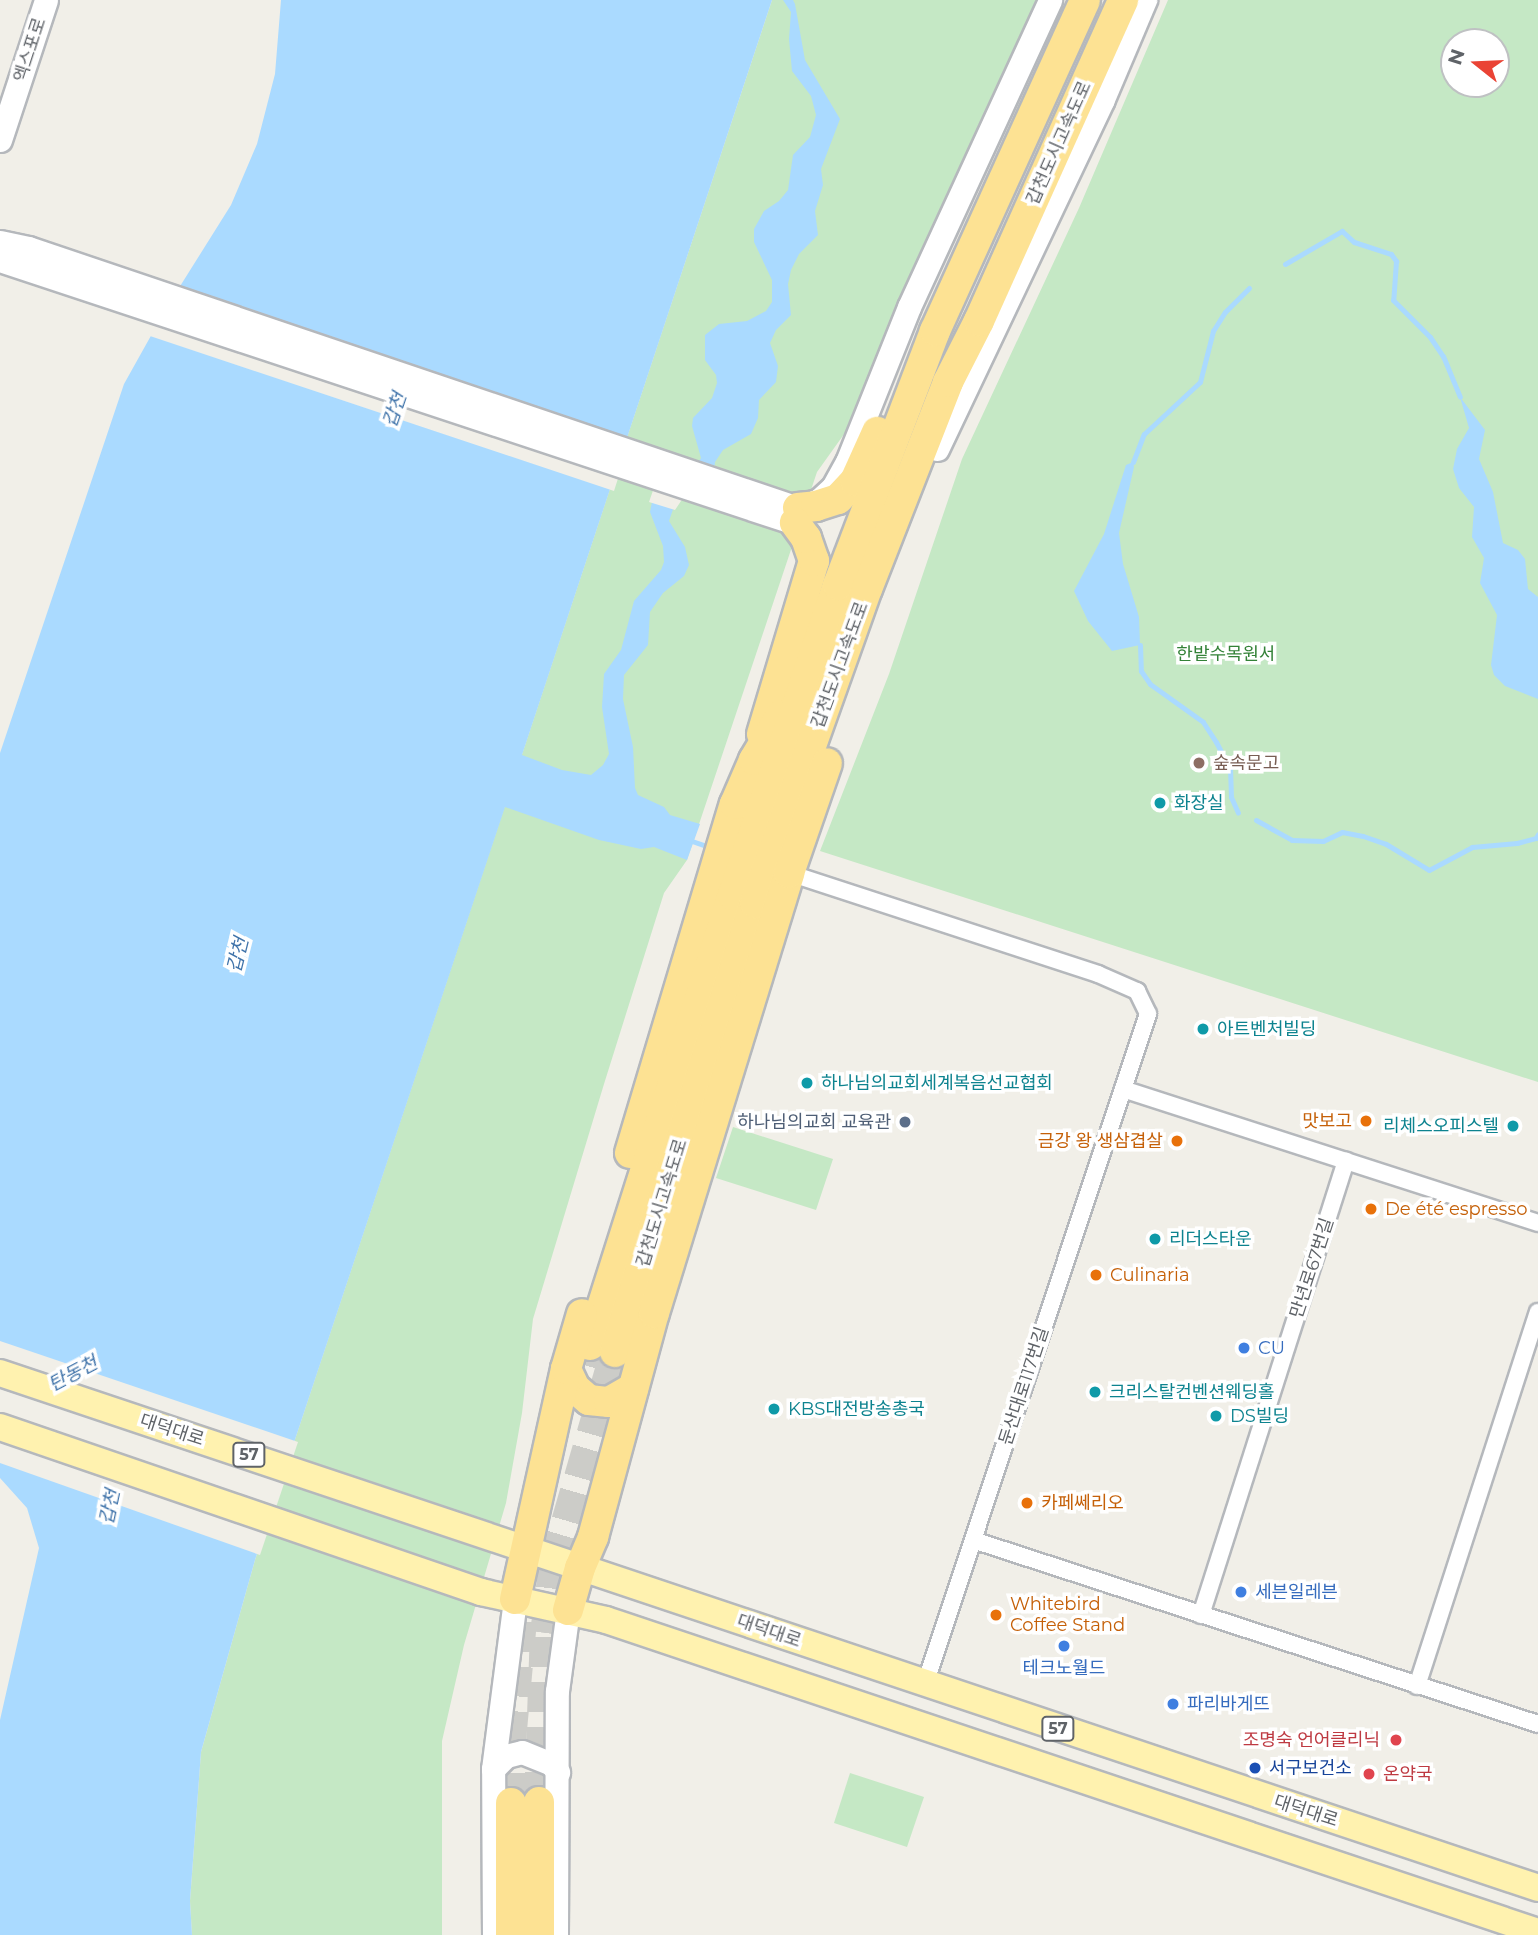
<!DOCTYPE html>
<html>
<head>
<meta charset="utf-8">
<style>
	body { margin:0 }
	#map { position:relative; width:1538px; height:1935px; overflow:hidden; background:#f1efe8; font-family:Montserrat,"Noto Sans KR",sans-serif }
	div>[style] { position:absolute }
	[style*='--x'] { left:calc(var(--x)*1px); top:calc(var(--y)*1px); width:calc(var(--w)*1px); rotate:calc(var(--a)*1deg) }
	.green>* { inset:0; background:#c5e8c5 }
	.water>* { inset:0; background:#aadaff }
	.pier>* { inset:0; background:#f1efe8 }
	.stream>* { height:5px; margin:-2.5px; padding:0 2.5px; transform-origin:2.5px; border-radius:2.5px; background:#aadaff }
	.highway-tunnel>* { height:30px; margin-top:-15px; transform-origin:0; background:repeating-linear-gradient(90deg,#ccccc8 0 30px,transparent 0 45px) }
	.roads { filter:drop-shadow(2px 0 #b5b8bc) drop-shadow(-2px 0 #b5b8bc) drop-shadow(0 2px #b5b8bc) drop-shadow(0 -2px #b5b8bc) }
	.street>* { height:16px; margin:-8px; padding:0 8px; transform-origin:8px; border-radius:8px; background:#fff }
	.secondary>* { height:23px; margin:-11.5px; padding:0 11.5px; transform-origin:11.5px; border-radius:11.5px; background:#fff }
	.primary>* { height:26px; margin:-13px; padding:0 13px; transform-origin:13px; border-radius:13px; background:#fff2af }
	.highway>* { height:30px; margin:-15px; padding:0 15px; transform-origin:15px; border-radius:15px; background:#fde293 }
	.dots>* { width:19px; height:19px; translate:-50% -50%; box-sizing:border-box; border:4px solid #fff; border-radius:50% }
	span { translate:-50% -50%; white-space:nowrap; text-align:center; line-height:1.15; -webkit-text-stroke:7px #fff; paint-order:stroke }
	.shield-label span { padding:2px 5px; background:#fff; border:2px solid; border-radius:5px; -webkit-text-stroke-width:0 }
	.shield-label { font-size:16px; color:#5f6368; font-weight:700 }
	.street-label { font-size:18px; color:#5f6368 }
	.park-label { font-size:18px; color:#348238 }
	.education-label { font-size:18px; color:#785e54 }
	.left { translate:0 -50%; text-align:left }
	.culture-label { font-size:18px; color:#0d838f }
	.right { translate:-100% -50%; text-align:right }
	.food-label { font-size:18px; color:#c56008 }
	.service-label { font-size:18px; color:#4e5e75 }
	.shop-label { font-size:18px; color:#366cbe }
	.health-label { font-size:18px; color:#be3a42 }
	.transit-label { font-size:18px; color:#164399 }
	.water-label { font-size:19px; color:#4174aa; font-style:italic }
	.north { position:absolute; left:1440px; top:28px; width:70px; height:70px; box-sizing:border-box; background:#fff; border:2px solid #bfc1c3; border-radius:50%; rotate:288deg; font-size:19px; font-weight:700; line-height:28px; text-align:center; color:#5f6368 }
	.north::after { content:''; display:block; margin:auto; width:24px; height:32px; background:#ea4335; clip-path:polygon(50% 0,100% 100%,50% 72%,0 100%) }
</style>
</head>
<body>
<div id="map">
	<div class="green">
		<div style="clip-path:polygon(772px 0,1045px 0,852px 423px,817px 472px,687px 860px,664px 893px,604px 1084px,533px 1319px,522px 1413px,506px 1503px,464px 1645px,442px 1741px,442px 1935px,192px 1935px,190px 1901px,201px 1752px,255px 1560px)"></div>
		<div style="clip-path:polygon(evenodd,1168px 0,1538px 0,1538px 1082px,820px 851px,889px 674px,962px 459px,1079px 208px,1168px 0,1454px 42px,1496px 42px,1496px 84px,1454px 84px,1454px 42px)"></div>
		<div style="clip-path:polygon(733px 1127px,833px 1159px,816px 1210px,716px 1178px)"></div>
		<div style="clip-path:polygon(850px 1773px,924px 1797px,907px 1847px,834px 1823px)"></div>
	</div>
	<div class="water">
		<div style="clip-path:polygon(281px 0,772px 0,522px 755px,562px 770px,591px 775px,603px 765px,609px 754px,602px 707px,604px 674px,621px 650px,634px 601px,661px 570px,664px 562px,663px 546px,650px 512px,654px 492px,695px 467px,701px 458px,692px 426px,693px 418px,712px 398px,717px 383px,716px 375px,705px 360px,705px 335px,719px 324px,747px 321px,766px 311px,772px 302px,772px 280px,754px 242px,754px 229px,764px 211px,779px 201px,788px 190px,793px 155px,810px 137px,816px 115px,811px 96px,792px 71px,789px 39px,791px 12px,783px 0,793px 0,795px 4px,805px 60px,840px 119px,821px 169px,823px 185px,815px 211px,818px 235px,799px 254px,791px 270px,788px 284px,791px 315px,776px 330px,770px 343px,778px 366px,776px 382px,759px 400px,758px 418px,751px 434px,723px 450px,715px 462px,714px 471px,677px 498px,669px 521px,685px 547px,689px 565px,684px 576px,663px 593px,650px 612px,648px 645px,624px 675px,623px 699px,633px 747px,635px 788px,638px 795px,664px 807px,670px 815px,700px 824px,687px 860px,654px 847px,641px 849px,599px 840px,505px 807px,255px 1560px,201px 1752px,190px 1901px,192px 1935px,0 1935px,0 1720px,39px 1548px,27px 1508px,0 1478px,0 753px,124px 384px,167px 307px,231px 205px,257px 144px,275px 74px)"></div>
		<div style="clip-path:polygon(1460px 397px,1485px 430px,1479px 459px,1493px 492px,1503px 543px,1518px 550px,1525px 559px,1528px 589px,1538px 597px,1538px 699px,1505px 686px,1494px 675px,1491px 665px,1497px 615px,1480px 583px,1484px 558px,1472px 537px,1474px 507px,1459px 488px,1453px 469px,1457px 449px,1469px 428px)"></div>
		<div style="clip-path:polygon(1133px 462px,1134px 467px,1119px 533px,1123px 564px,1139px 617px,1140px 645px,1112px 651px,1088px 621px,1074px 591px,1104px 534px,1126px 465px)"></div>
	</div>
	<div class="pier">
		<div style="clip-path:polygon(176px 286px,176px 290px,631px 438px,614px 491px,147px 335px)"></div>
		<div style="clip-path:polygon(696px 460px,718px 467px,718px 472px,685px 495px,675px 510px,649px 502px,657px 479px,693px 464px)"></div>
		<div style="clip-path:polygon(0 1341px,298px 1442px,260px 1555px,0 1463px)"></div>
	</div>
	<div class="stream">
		<div style="--x:1285;--y:264;--w:66;--a:-30.1"></div>
		<div style="--x:1342;--y:231;--w:16;--a:43"></div>
		<div style="--x:1354;--y:242;--w:39;--a:18"></div>
		<div style="--x:1391;--y:254;--w:9;--a:54"></div>
		<div style="--x:1396;--y:261;--w:39;--a:94"></div>
		<div style="--x:1393;--y:300;--w:52;--a:45"></div>
		<div style="--x:1430;--y:337;--w:23;--a:56"></div>
		<div style="--x:1443;--y:356;--w:44;--a:67.5"></div>
		<div style="--x:1133;--y:462;--w:30;--a:-69"></div>
		<div style="--x:1144;--y:434;--w:76;--a:-42.9"></div>
		<div style="--x:1200;--y:382;--w:53;--a:-75.7"></div>
		<div style="--x:1213;--y:331;--w:22;--a:-58"></div>
		<div style="--x:1225;--y:312;--w:34;--a:-45"></div>
		<div style="--x:1140;--y:645;--w:26;--a:88"></div>
		<div style="--x:1141;--y:671;--w:16;--a:55"></div>
		<div style="--x:1150;--y:684;--w:65;--a:35.6"></div>
		<div style="--x:1203;--y:722;--w:24;--a:57"></div>
		<div style="--x:1216;--y:742;--w:30;--a:62"></div>
		<div style="--x:1230;--y:768;--w:29;--a:88"></div>
		<div style="--x:1231;--y:797;--w:17;--a:66"></div>
		<div style="--x:1256;--y:820;--w:41;--a:29.1"></div>
		<div style="--x:1292;--y:840;--w:31;--a:2"></div>
		<div style="--x:1323;--y:841;--w:21;--a:-25"></div>
		<div style="--x:1342;--y:832;--w:21;--a:11"></div>
		<div style="--x:1363;--y:836;--w:24;--a:19"></div>
		<div style="--x:1386;--y:844;--w:50;--a:31.2"></div>
		<div style="--x:1429;--y:870;--w:49;--a:-28.1"></div>
		<div style="--x:1472;--y:847;--w:45;--a:-5.1"></div>
		<div style="--x:1517;--y:843;--w:20;--a:-15"></div>
		<div style="--x:1536;--y:838;--w:4;--a:-63"></div>
		<div style="--x:689;--y:840;--w:18;--a:19"></div>
	</div>
	<div class="highway-tunnel">
		<div style="--x:571;--y:1408;--w:66;--a:-73.2"></div>
		<div style="--x:539;--y:1802;--w:169;--a:-88"></div>
		<div style="--x:545;--y:1633;--w:70;--a:-82.6"></div>
		<div style="--x:554;--y:1564;--w:221;--a:-73.9"></div>
		<div style="--x:511;--y:1803;--w:62;--a:-90"></div>
		<div style="--x:511;--y:1741;--w:121;--a:-84.8"></div>
	</div>
	<div class="roads">
		<div class="street">
			<div style="--x:789;--y:873;--w:325;--a:18.1"></div>
			<div style="--x:1098;--y:974;--w:43;--a:23.6"></div>
			<div style="--x:1137;--y:991;--w:25;--a:64"></div>
			<div style="--x:1148;--y:1014;--w:706;--a:108.41"></div>
			<div style="--x:1123;--y:1089;--w:436;--a:17.9"></div>
			<div style="--x:973;--y:1540;--w:594;--a:18.04"></div>
			<div style="--x:1201;--y:1615;--w:477;--a:-72.3"></div>
			<div style="--x:1417;--y:1686;--w:393;--a:-72.1"></div>
		</div>
		<div class="secondary">
			<div style="--x:0;--y:140;--w:147;--a:-71.8"></div>
			<div style="--x:0;--y:242;--w:29;--a:12"></div>
			<div style="--x:28;--y:248;--w:813;--a:18.66"></div>
			<div style="--x:798;--y:508;--w:22;--a:-21"></div>
			<div style="--x:819;--y:500;--w:19;--a:-43"></div>
			<div style="--x:833;--y:487;--w:29;--a:-61"></div>
			<div style="--x:847;--y:462;--w:167;--a:-68.2"></div>
			<div style="--x:909;--y:307;--w:338;--a:-65.3"></div>
			<div style="--x:0;--y:260;--w:837;--a:18.31"></div>
			<div style="--x:937;--y:449;--w:387;--a:-64.6"></div>
			<div style="--x:1103;--y:99;--w:108;--a:-67"></div>
			<div style="--x:493;--y:1769;--w:18;--a:-45"></div>
			<div style="--x:506;--y:1756;--w:16;--a:-14"></div>
			<div style="--x:522;--y:1752;--w:31;--a:22"></div>
			<div style="--x:551;--y:1764;--w:11;--a:49"></div>
			<div style="--x:494;--y:1935;--w:166;--a:-90.3"></div>
			<div style="--x:493;--y:1769;--w:171;--a:-82.6"></div>
			<div style="--x:556;--y:1935;--w:244;--a:-89.8"></div>
			<div style="--x:557;--y:1691;--w:82;--a:-82.3"></div>
		</div>
		<div class="primary">
			<div style="--x:0;--y:1373;--w:1622;--a:18.51"></div>
			<div style="--x:0;--y:1427;--w:509;--a:18.93"></div>
			<div style="--x:481;--y:1592;--w:128;--a:12.6"></div>
			<div style="--x:606;--y:1620;--w:983;--a:18.51"></div>
		</div>
		<div class="highway">
			<div style="--x:798;--y:508;--w:18;--a:-6"></div>
			<div style="--x:816;--y:506;--w:23;--a:-18"></div>
			<div style="--x:838;--y:499;--w:25;--a:-47"></div>
			<div style="--x:855;--y:481;--w:54;--a:-65.8"></div>
			<div style="--x:762;--y:734;--w:181;--a:-73.3"></div>
			<div style="--x:814;--y:561;--w:24;--a:-109"></div>
			<div style="--x:806;--y:538;--w:19;--a:-126"></div>
			<div style="--x:630;--y:1153;--w:364;--a:-73.3"></div>
			<div style="--x:735;--y:804;--w:48;--a:-66.6"></div>
			<div style="--x:754;--y:760;--w:52;--a:-59"></div>
			<div style="--x:590;--y:1345;--w:472;--a:-72.4"></div>
			<div style="--x:733;--y:895;--w:327;--a:-71.3"></div>
			<div style="--x:838;--y:585;--w:272;--a:-69.1"></div>
			<div style="--x:935;--y:331;--w:363;--a:-65.6"></div>
			<div style="--x:615;--y:1352;--w:470;--a:-72.7"></div>
			<div style="--x:755;--y:903;--w:333;--a:-70.4"></div>
			<div style="--x:867;--y:589;--w:222;--a:-68.6"></div>
			<div style="--x:948;--y:382;--w:68;--a:-63.1"></div>
			<div style="--x:979;--y:321;--w:352;--a:-65.8"></div>
			<div style="--x:566;--y:1369;--w:21;--a:65"></div>
			<div style="--x:575;--y:1388;--w:18;--a:41"></div>
			<div style="--x:589;--y:1400;--w:20;--a:6"></div>
			<div style="--x:609;--y:1402;--w:28;--a:-30"></div>
			<div style="--x:515;--y:1599;--w:236;--a:-77.5"></div>
			<div style="--x:566;--y:1369;--w:57;--a:-73.8"></div>
			<div style="--x:568;--y:1610;--w:44;--a:-74.1"></div>
			<div style="--x:580;--y:1568;--w:34;--a:-67"></div>
			<div style="--x:593;--y:1537;--w:232;--a:-74.8"></div>
			<div style="--x:654;--y:1313;--w:460;--a:-72.9"></div>
			<div style="--x:789;--y:873;--w:116;--a:-70.9"></div>
			<div style="--x:511;--y:1935;--w:132;--a:-90"></div>
			<div style="--x:539;--y:1935;--w:133;--a:-90"></div>
		</div>
	</div>
	<div class="dots">
		<div style="left:1199px;top:763px;background:#8d6e63"></div>
		<div style="left:1160px;top:803px;background:#0f9aa8"></div>
		<div style="left:1203px;top:1029px;background:#0f9aa8"></div>
		<div style="left:807px;top:1083px;background:#0f9aa8"></div>
		<div style="left:1366px;top:1121px;background:#e8710a"></div>
		<div style="left:905px;top:1122px;background:#5c6f8a"></div>
		<div style="left:1513px;top:1126px;background:#0f9aa8"></div>
		<div style="left:1177px;top:1141px;background:#e8710a"></div>
		<div style="left:1371px;top:1209px;background:#e8710a"></div>
		<div style="left:1155px;top:1239px;background:#0f9aa8"></div>
		<div style="left:1096px;top:1275px;background:#e8710a"></div>
		<div style="left:1244px;top:1348px;background:#3f7fe0"></div>
		<div style="left:1095px;top:1392px;background:#0f9aa8"></div>
		<div style="left:774px;top:1409px;background:#0f9aa8"></div>
		<div style="left:1216px;top:1416px;background:#0f9aa8"></div>
		<div style="left:1027px;top:1503px;background:#e8710a"></div>
		<div style="left:1241px;top:1592px;background:#3f7fe0"></div>
		<div style="left:996px;top:1615px;background:#e8710a"></div>
		<div style="left:1064px;top:1646px;background:#3f7fe0"></div>
		<div style="left:1173px;top:1704px;background:#3f7fe0"></div>
		<div style="left:1396px;top:1740px;background:#e0444e"></div>
		<div style="left:1255px;top:1768px;background:#1a4fb4"></div>
		<div style="left:1369px;top:1774px;background:#e0444e"></div>
	</div>
	<div class="shield-label">
		<span style="left:249px;top:1455px">57</span>
		<span style="left:1058px;top:1729px">57</span>
	</div>
	<div class="street-label">
		<span style="left:30px;top:50px;rotate:-72deg">엑스포로</span>
		<span style="left:1059px;top:143px;rotate:-66deg">갑천도시고속도로</span>
		<span style="left:840px;top:665px;rotate:-70deg">갑천도시고속도로</span>
		<span style="left:662px;top:1203px;rotate:-73deg">갑천도시고속도로</span>
		<span style="left:1312px;top:1268px;rotate:-72deg">만년로67번길</span>
		<span style="left:1024px;top:1386px;rotate:-72deg">둔산대로117번길</span>
		<span style="left:172px;top:1430px;rotate:18deg">대덕대로</span>
		<span style="left:769px;top:1631px;rotate:19deg">대덕대로</span>
		<span style="left:1306px;top:1811px;rotate:18deg">대덕대로</span>
	</div>
	<div class="park-label">
		<span style="left:1226px;top:654px">한밭수목원서</span>
	</div>
	<div class="education-label">
		<span class="left" style="left:1213px;top:763px">숲속문고</span>
	</div>
	<div class="culture-label">
		<span class="left" style="left:1174px;top:803px">화장실</span>
		<span class="left" style="left:1217px;top:1029px">아트벤처빌딩</span>
		<span class="left" style="left:821px;top:1083px">하나님의교회세계복음선교협회</span>
		<span class="right" style="left:1499px;top:1126px">리체스오피스텔</span>
		<span class="left" style="left:1169px;top:1239px">리더스타운</span>
		<span class="left" style="left:1109px;top:1392px">크리스탈컨벤션웨딩홀</span>
		<span class="left" style="left:788px;top:1409px">KBS대전방송총국</span>
		<span class="left" style="left:1230px;top:1416px">DS빌딩</span>
	</div>
	<div class="food-label">
		<span class="right" style="left:1352px;top:1121px">맛보고</span>
		<span class="right" style="left:1163px;top:1141px">금강 왕 생삼겹살</span>
		<span class="left" style="left:1385px;top:1209px">De été espresso</span>
		<span class="left" style="left:1110px;top:1275px">Culinaria</span>
		<span class="left" style="left:1041px;top:1503px">카페쎄리오</span>
		<span class="left" style="left:1010px;top:1615px">Whitebird<br>Coffee Stand</span>
	</div>
	<div class="service-label">
		<span class="right" style="left:891px;top:1122px">하나님의교회 교육관</span>
	</div>
	<div class="shop-label">
		<span class="left" style="left:1258px;top:1348px">CU</span>
		<span class="left" style="left:1255px;top:1592px">세븐일레븐</span>
		<span style="left:1064px;top:1668px">테크노월드</span>
		<span class="left" style="left:1187px;top:1704px">파리바게뜨</span>
	</div>
	<div class="health-label">
		<span class="right" style="left:1380px;top:1740px">조명숙 언어클리닉</span>
		<span class="left" style="left:1383px;top:1774px">온약국</span>
	</div>
	<div class="transit-label">
		<span class="left" style="left:1269px;top:1768px">서구보건소</span>
	</div>
	<div class="water-label">
		<span style="left:395px;top:410px;rotate:-71deg">갑천</span>
		<span style="left:238px;top:955px;rotate:-76deg">갑천</span>
		<span style="left:73px;top:1374px;rotate:-28deg">탄동천</span>
		<span style="left:110px;top:1507px;rotate:-78deg">갑천</span>
	</div>
	<div class="north">N</div>
</div>
</body>
</html>
